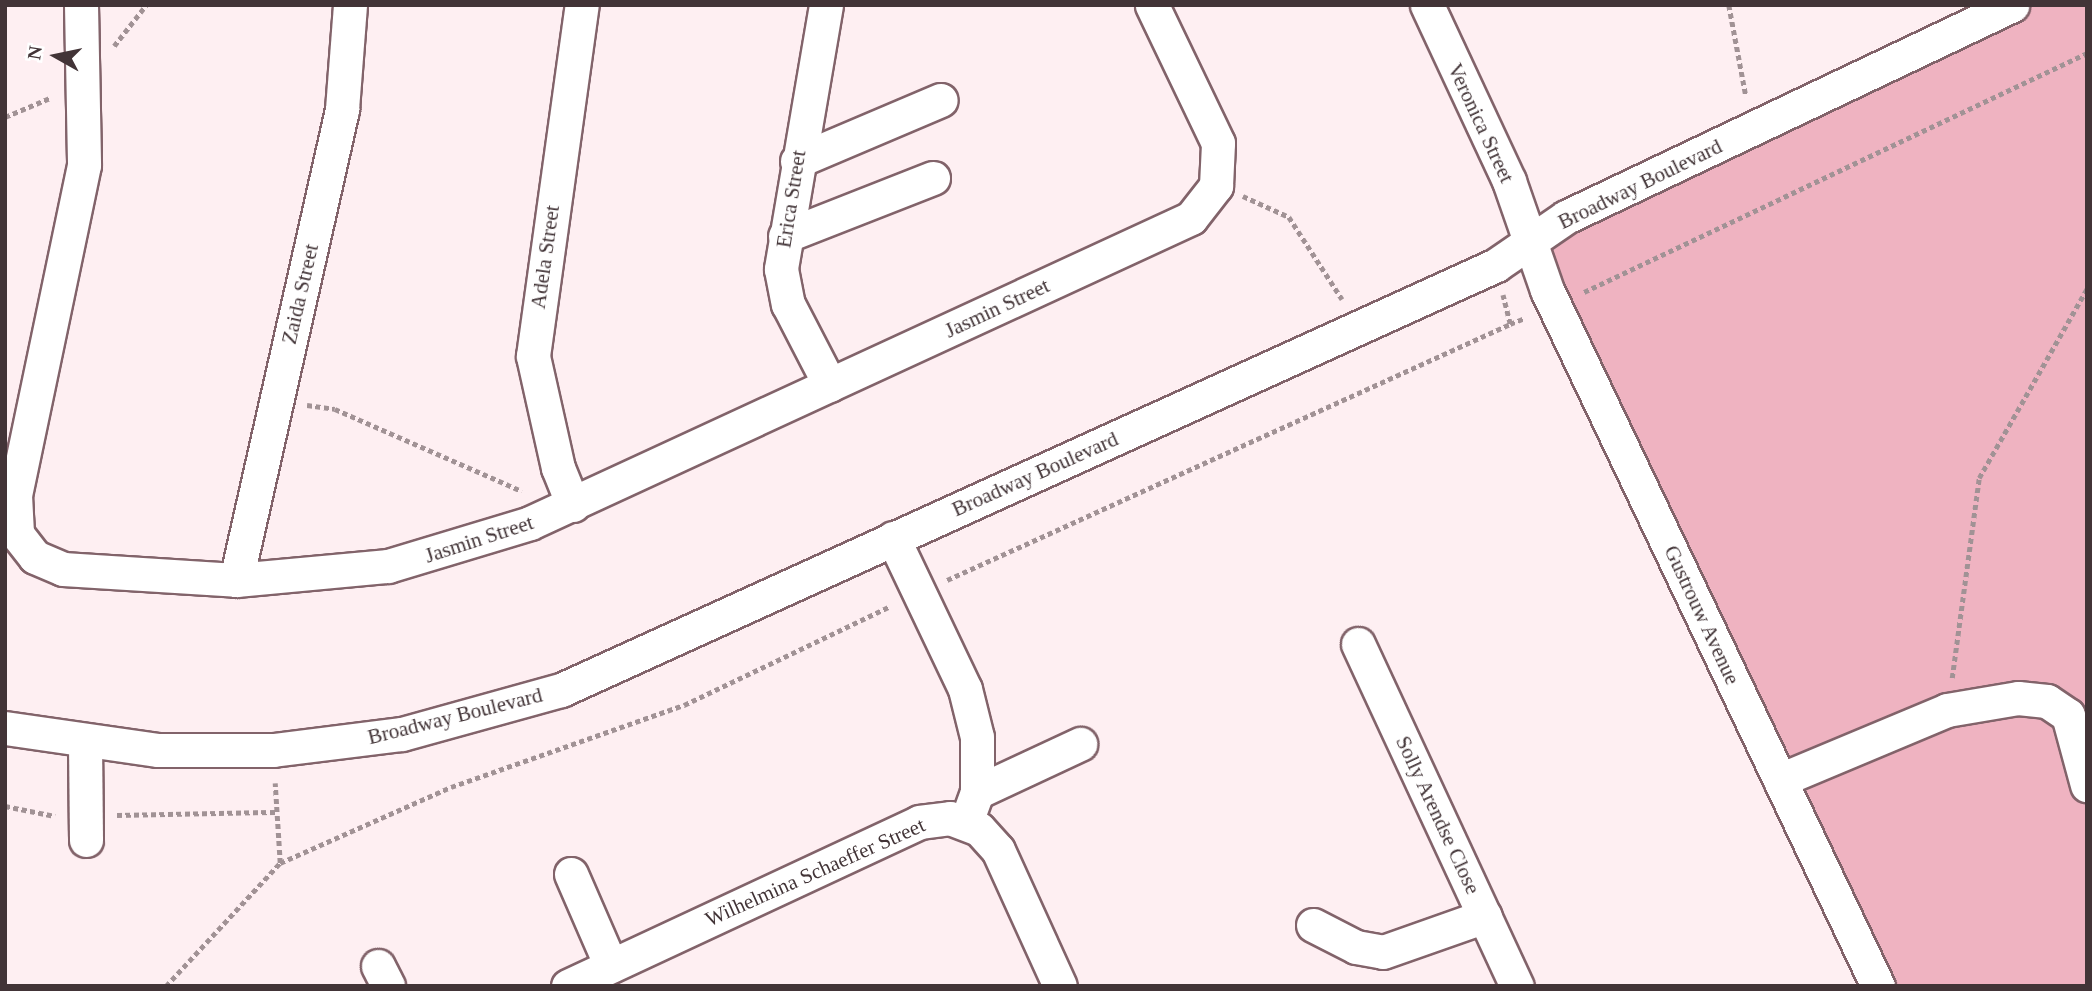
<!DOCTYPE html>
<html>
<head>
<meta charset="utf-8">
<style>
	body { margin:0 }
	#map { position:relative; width:2092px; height:991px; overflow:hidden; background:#feeff2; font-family:"Times New Roman",serif }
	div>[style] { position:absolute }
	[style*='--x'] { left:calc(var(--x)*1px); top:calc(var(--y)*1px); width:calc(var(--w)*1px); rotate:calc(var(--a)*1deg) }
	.green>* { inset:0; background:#efb3c1 }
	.path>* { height:4.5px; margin-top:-2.25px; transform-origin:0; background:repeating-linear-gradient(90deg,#a19295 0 5px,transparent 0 8.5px) }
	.roads { filter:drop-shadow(2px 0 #82636a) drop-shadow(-2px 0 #82636a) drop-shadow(0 2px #82636a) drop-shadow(0 -2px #82636a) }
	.minor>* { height:33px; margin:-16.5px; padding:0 16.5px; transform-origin:16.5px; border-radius:16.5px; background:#fff }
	span { translate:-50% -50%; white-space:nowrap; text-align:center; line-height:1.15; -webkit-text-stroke:5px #fff; paint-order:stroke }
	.street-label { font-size:21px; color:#423437 }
	.frame { position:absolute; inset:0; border:7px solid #423437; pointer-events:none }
	.north { position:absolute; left:21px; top:21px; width:70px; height:70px; -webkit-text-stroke:5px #fff; paint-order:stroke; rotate:279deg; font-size:19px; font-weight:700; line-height:28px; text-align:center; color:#423437 }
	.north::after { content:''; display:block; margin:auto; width:24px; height:32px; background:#423437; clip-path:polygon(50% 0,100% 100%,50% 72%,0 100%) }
</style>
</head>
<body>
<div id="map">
	<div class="green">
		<div style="clip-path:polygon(2015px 5px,2087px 5px,2087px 986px,1885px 986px,1530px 244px)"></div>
	</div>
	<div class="path">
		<div style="--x:1729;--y:5;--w:93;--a:79.4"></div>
		<div style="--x:114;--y:46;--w:52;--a:-52"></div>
		<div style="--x:5;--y:117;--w:49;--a:-22.9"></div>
		<div style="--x:1243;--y:196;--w:51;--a:24.5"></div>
		<div style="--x:1289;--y:217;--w:98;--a:57.1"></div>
		<div style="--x:1584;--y:292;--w:557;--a:-25.41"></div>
		<div style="--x:1510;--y:324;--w:16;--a:-22"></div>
		<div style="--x:307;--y:405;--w:28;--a:8"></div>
		<div style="--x:335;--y:409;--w:204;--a:23.7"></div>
		<div style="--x:947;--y:580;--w:618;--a:-24.45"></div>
		<div style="--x:1510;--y:324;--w:30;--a:-104"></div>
		<div style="--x:1952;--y:678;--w:202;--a:-82.3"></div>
		<div style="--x:1979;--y:478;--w:218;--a:-60.3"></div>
		<div style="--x:5;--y:806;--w:51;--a:11.3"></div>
		<div style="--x:117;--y:815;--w:160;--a:-1.1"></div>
		<div style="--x:280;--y:863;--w:187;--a:-24"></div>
		<div style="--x:451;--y:787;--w:247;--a:-19.4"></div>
		<div style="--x:684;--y:705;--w:229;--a:-25.6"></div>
		<div style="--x:166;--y:986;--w:168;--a:-47.2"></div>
		<div style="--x:280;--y:863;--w:80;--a:-93.6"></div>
	</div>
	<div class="roads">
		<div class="minor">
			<div style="--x:81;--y:5;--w:160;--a:88.9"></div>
			<div style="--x:84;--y:165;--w:337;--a:101.8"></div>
			<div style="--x:15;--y:495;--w:39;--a:87"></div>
			<div style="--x:17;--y:534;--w:29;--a:52"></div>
			<div style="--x:35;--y:557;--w:30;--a:23"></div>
			<div style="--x:63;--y:569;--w:173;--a:3.6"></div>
			<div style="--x:236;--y:580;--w:153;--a:-5.3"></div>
			<div style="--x:388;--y:566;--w:148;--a:-16.8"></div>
			<div style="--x:530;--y:523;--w:728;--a:-24.77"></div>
			<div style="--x:1191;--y:218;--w:41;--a:-52"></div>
			<div style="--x:1216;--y:186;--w:43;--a:-87.3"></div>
			<div style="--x:1218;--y:143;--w:153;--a:-115.6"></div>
			<div style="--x:826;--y:5;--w:268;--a:99.7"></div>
			<div style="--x:781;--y:269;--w:36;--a:79"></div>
			<div style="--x:788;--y:304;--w:91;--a:62.6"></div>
			<div style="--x:1427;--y:5;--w:194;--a:65"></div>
			<div style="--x:1509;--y:181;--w:115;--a:70.8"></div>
			<div style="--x:1547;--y:290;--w:771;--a:64.57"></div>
			<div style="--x:797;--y:161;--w:156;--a:-23"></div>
			<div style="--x:785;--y:236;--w:159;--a:-21.4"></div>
			<div style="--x:573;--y:505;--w:40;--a:-112"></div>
			<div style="--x:558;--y:468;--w:115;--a:-102.6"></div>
			<div style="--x:533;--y:356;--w:354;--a:-82.1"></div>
			<div style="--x:893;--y:538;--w:167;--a:64.5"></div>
			<div style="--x:965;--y:689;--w:49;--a:76"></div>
			<div style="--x:977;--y:737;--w:55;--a:90"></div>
			<div style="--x:977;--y:792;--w:32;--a:110"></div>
			<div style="--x:236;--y:580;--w:483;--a:-77.3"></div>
			<div style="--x:342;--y:109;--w:104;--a:-85.6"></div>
			<div style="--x:1358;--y:644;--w:377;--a:65.1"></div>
			<div style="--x:5;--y:728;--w:155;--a:8.2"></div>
			<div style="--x:158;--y:750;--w:115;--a:0"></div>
			<div style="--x:273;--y:750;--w:130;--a:-7.1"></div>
			<div style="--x:402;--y:734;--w:165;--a:-15.5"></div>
			<div style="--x:561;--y:690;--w:1027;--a:-24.44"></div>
			<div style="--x:1496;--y:265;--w:85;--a:-34.4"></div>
			<div style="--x:1566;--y:217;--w:494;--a:-25.4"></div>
			<div style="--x:85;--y:743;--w:97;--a:89.4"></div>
			<div style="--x:1780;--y:780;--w:181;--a:-22.7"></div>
			<div style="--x:1947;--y:710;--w:72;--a:-9.6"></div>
			<div style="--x:2018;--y:698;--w:29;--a:6"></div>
			<div style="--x:2047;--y:701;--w:25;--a:34"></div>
			<div style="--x:2068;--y:715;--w:73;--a:74.8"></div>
			<div style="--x:977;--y:792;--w:114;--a:-25"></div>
			<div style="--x:571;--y:874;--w:100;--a:66.5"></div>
			<div style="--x:1313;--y:925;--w:48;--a:27.1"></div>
			<div style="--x:1356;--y:947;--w:27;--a:10"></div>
			<div style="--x:1383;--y:952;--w:108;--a:-19.4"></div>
			<div style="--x:378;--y:966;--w:22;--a:63"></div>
			<div style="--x:568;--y:986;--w:387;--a:-25"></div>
			<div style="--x:919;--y:822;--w:31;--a:-7"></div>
			<div style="--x:950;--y:818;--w:31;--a:21"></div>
			<div style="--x:979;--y:829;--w:28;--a:48"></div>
			<div style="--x:998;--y:850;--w:149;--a:65.5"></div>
		</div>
	</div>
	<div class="street-label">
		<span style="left:1481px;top:123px;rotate:65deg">Veronica Street</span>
		<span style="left:1640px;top:184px;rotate:-26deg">Broadway Boulevard</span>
		<span style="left:791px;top:199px;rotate:-81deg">Erica Street</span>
		<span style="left:545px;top:257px;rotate:-82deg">Adela Street</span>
		<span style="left:300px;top:294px;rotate:-77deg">Zaida Street</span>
		<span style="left:997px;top:308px;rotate:-25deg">Jasmin Street</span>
		<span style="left:1035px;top:474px;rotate:-24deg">Broadway Boulevard</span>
		<span style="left:479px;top:539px;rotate:-18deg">Jasmin Street</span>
		<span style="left:1702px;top:615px;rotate:65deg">Gustrouw Avenue</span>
		<span style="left:455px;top:716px;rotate:-14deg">Broadway Boulevard</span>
		<span style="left:1438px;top:815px;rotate:65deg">Solly Arendse Close</span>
		<span style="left:815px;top:872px;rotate:-24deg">Wilhelmina Schaeffer Street</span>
	</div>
	<div class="frame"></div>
	<div class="north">N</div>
</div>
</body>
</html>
